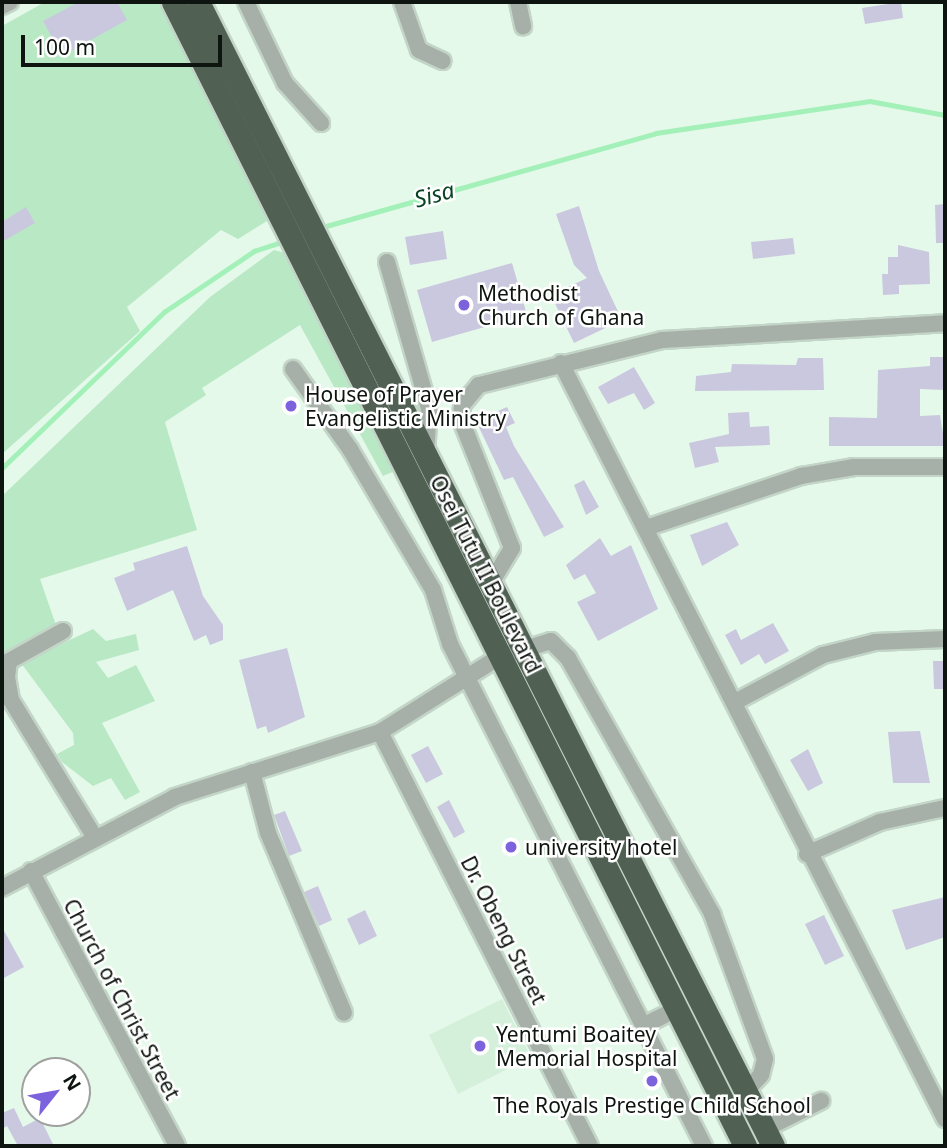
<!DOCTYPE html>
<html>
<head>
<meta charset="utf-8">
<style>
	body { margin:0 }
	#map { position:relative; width:947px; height:1148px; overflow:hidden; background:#e5f9ea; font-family:"Noto Sans",sans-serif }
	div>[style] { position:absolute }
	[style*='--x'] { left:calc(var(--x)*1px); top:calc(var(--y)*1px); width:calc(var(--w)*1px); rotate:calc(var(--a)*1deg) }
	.built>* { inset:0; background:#d4efda }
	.green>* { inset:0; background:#b9e8c5 }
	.stream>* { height:4.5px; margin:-2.25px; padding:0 2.25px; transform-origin:2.25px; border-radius:2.25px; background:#a4f0b9 }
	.building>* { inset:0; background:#cac8de }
	.roads { filter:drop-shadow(2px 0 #c3d5c7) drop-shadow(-2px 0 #c3d5c7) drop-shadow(0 2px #c3d5c7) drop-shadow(0 -2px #c3d5c7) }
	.minor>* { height:16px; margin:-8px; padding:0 8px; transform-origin:8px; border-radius:8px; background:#a6afa8 }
	.highway>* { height:23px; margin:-11.5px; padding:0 11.5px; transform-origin:11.5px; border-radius:11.5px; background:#506154 }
	.dots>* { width:19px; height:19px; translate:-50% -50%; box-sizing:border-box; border:4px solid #fff; border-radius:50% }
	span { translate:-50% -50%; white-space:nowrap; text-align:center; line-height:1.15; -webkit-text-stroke:5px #fff; paint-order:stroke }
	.poi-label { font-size:21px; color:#0e1510 }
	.left { translate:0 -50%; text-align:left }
	.street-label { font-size:21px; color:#0e1510 }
	.water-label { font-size:23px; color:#094422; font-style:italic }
	.frame { position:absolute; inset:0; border:4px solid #0e1510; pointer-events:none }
	.north { position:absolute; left:21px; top:1057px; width:70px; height:70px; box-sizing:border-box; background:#fff; border:2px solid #9fa19f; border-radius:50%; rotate:59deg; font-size:19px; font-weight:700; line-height:28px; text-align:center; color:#0e1510 }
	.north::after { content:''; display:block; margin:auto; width:24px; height:32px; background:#7d62dd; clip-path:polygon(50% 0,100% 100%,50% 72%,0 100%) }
	.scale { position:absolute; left:21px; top:35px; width:201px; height:32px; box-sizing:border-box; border:4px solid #0e1510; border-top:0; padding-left:9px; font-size:21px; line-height:24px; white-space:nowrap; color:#0e1510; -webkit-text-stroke:5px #fff; paint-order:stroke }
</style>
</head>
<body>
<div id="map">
	<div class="built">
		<div style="clip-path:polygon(502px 999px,531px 1057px,458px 1094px,429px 1035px)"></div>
	</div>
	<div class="green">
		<div style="clip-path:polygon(45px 2px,160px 2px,267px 221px,238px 239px,221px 230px,127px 307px,140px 331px,2px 454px,2px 26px)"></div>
		<div style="clip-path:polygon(274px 250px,285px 253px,395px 471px,383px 476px,300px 325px,202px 388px,206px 395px,165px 422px,197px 530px,40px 579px,57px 628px,2px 654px,2px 496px,210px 297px)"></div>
		<div style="clip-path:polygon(93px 629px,106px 641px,136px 634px,139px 650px,96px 662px,108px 678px,136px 665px,155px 701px,102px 723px,140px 792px,125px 800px,111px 778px,93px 786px,62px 762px,57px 754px,74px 745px,73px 733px,21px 663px)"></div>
	</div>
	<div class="stream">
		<div style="--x:319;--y:228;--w:350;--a:-15.7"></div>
		<div style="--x:656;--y:133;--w:216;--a:-8.5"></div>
		<div style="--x:870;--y:101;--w:76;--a:10.6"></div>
		<div style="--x:2;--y:468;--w:225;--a:-43.9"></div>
		<div style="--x:164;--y:312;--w:109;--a:-34.1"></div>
		<div style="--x:254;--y:251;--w:32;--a:-18"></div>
	</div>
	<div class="building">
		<div style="clip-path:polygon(79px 2px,117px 2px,127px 20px,62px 56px,43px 21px)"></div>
		<div style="clip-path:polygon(901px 2px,903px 18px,865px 24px,862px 8px)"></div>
		<div style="clip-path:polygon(945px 204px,945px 243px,936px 243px,935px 205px)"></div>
		<div style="clip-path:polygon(579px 206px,599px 271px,622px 320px,574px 343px,551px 295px,587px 278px,574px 265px,556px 214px)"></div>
		<div style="clip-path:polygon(26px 207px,35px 223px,2px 242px,2px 222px)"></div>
		<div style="clip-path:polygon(443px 231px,447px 259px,410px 265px,405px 237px)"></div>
		<div style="clip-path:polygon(793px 238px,795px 254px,753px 259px,751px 242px)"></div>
		<div style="clip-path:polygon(898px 245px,929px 252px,930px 284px,899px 285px,899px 294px,883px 295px,882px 274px,888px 274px,888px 257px,898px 257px)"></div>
		<div style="clip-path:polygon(512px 263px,527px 315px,432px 342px,417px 290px)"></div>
		<div style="clip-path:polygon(930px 357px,945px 357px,945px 390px,920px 389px,920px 416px,940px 415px,945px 446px,829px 446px,829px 417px,877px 418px,878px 370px,930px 366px)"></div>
		<div style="clip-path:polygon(798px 358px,823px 358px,824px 390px,695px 391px,696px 376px,731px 372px,732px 364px,796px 365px)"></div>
		<div style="clip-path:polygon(634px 367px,655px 403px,644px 410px,634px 393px,608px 404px,598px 387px)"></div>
		<div style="clip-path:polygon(507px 407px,515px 423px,506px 427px,514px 446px,564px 527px,544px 537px,513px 477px,504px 480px,476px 421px)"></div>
		<div style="clip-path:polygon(749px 412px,750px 427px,769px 426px,770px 445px,715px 447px,719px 462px,695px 468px,689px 443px,729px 434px,728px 413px)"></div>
		<div style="clip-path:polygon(584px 480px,599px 507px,586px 515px,574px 485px)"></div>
		<div style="clip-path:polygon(727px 522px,739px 545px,702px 566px,690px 535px)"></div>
		<div style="clip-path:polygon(600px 538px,611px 556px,631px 545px,658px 609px,598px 641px,577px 602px,596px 593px,585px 574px,574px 580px,566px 565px)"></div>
		<div style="clip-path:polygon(187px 546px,203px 596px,223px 625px,223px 640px,210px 645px,206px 635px,194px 641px,173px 590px,127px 611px,114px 578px,135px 570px,133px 563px)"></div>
		<div style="clip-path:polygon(773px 623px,789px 651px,765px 664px,759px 654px,741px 665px,725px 635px,736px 629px,741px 640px)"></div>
		<div style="clip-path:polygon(287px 648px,305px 717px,268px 733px,266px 726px,257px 729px,239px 660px)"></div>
		<div style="clip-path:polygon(933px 661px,945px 661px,945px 689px,934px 689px)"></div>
		<div style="clip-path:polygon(920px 731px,930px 783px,893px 783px,888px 732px)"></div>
		<div style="clip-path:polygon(428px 746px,443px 774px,426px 783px,411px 755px)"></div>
		<div style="clip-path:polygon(808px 749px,823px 783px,808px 791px,790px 760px)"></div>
		<div style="clip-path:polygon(449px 800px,465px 832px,454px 838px,437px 807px)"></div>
		<div style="clip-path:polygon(285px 811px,302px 851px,289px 856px,274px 815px)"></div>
		<div style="clip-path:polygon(318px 886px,332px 920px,319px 926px,304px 892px)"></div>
		<div style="clip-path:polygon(945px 897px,945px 937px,906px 950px,892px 910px)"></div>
		<div style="clip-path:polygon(365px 910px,377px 936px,359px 945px,347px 919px)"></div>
		<div style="clip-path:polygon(824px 915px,844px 956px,825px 965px,805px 924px)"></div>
		<div style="clip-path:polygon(2px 927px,24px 967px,2px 979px)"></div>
		<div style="clip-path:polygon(14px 1108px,23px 1127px,40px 1118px,54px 1146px,18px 1146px,7px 1126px,2px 1129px,2px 1113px)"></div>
	</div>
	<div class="roads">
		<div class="minor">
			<div style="--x:246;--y:2;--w:90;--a:64.3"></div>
			<div style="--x:285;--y:83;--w:54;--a:48"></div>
			<div style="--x:402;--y:2;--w:51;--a:70.5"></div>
			<div style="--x:419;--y:50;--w:26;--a:25"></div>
			<div style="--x:518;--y:2;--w:25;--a:78"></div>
			<div style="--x:2;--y:6;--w:9;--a:-27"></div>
			<div style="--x:387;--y:262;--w:152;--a:74"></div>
			<div style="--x:429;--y:408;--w:47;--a:93.7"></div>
			<div style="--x:561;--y:363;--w:848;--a:63.07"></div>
			<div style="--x:293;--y:369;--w:98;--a:54.5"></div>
			<div style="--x:350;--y:449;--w:164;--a:59.5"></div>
			<div style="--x:433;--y:590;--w:57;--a:72.5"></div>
			<div style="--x:450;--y:644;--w:563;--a:63.16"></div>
			<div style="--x:646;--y:528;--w:163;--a:-18.5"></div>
			<div style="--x:801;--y:476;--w:54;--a:-9.6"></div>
			<div style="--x:854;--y:467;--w:91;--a:0"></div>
			<div style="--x:491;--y:583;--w:41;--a:-59"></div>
			<div style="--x:512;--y:548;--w:138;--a:-111.7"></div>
			<div style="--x:461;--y:420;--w:15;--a:-86"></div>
			<div style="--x:462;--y:405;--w:26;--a:-50"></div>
			<div style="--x:479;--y:385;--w:188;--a:-13.8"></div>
			<div style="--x:662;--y:340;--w:284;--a:-3.4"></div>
			<div style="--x:63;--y:631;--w:62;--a:150.9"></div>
			<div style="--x:9;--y:661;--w:16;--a:97"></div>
			<div style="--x:7;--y:677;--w:23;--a:80"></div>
			<div style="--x:11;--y:700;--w:159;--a:58.6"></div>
			<div style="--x:735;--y:702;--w:100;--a:-28.1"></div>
			<div style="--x:823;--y:655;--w:54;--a:-14"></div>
			<div style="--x:875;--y:642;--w:70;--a:-2.5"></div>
			<div style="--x:380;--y:732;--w:464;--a:63.1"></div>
			<div style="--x:252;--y:772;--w:63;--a:75.3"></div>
			<div style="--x:268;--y:833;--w:195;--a:67.1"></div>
			<div style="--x:807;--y:854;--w:80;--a:-23.7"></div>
			<div style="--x:880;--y:822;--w:66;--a:-12.2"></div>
			<div style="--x:31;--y:871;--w:311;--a:62"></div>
			<div style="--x:2;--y:888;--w:195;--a:-27.7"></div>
			<div style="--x:175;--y:797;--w:215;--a:-17.6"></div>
			<div style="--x:380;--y:732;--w:141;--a:-32.2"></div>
			<div style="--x:499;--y:657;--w:54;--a:-17.1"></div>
			<div style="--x:551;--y:641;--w:24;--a:45"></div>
			<div style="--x:568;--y:658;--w:294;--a:60.6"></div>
			<div style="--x:712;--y:914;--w:154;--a:69.9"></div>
			<div style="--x:765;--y:1059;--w:16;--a:104"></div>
			<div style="--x:761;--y:1075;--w:22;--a:133"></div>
			<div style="--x:645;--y:1025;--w:35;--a:-27"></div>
			<div style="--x:765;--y:1129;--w:63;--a:-26.6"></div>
		</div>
		<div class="highway">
			<div style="--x:173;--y:2;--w:1279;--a:63.43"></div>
			<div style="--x:198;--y:2;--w:1280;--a:63.31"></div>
		</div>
	</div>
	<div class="dots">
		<div style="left:464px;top:305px;background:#7d62dd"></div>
		<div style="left:291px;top:406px;background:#7d62dd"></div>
		<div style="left:511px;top:847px;background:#7d62dd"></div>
		<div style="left:480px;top:1046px;background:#7d62dd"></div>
		<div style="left:652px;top:1081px;background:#7d62dd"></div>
	</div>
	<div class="poi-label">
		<span class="left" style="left:478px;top:305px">Methodist<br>Church of Ghana</span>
		<span class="left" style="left:305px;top:406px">House of Prayer<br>Evangelistic Ministry</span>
		<span class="left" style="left:525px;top:847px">university hotel</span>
		<span class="left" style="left:496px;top:1046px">Yentumi Boaitey<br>Memorial Hospital</span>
		<span style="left:652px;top:1105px">The Royals Prestige Child School</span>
	</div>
	<div class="street-label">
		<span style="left:486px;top:574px;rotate:63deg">Osei Tutu II Boulevard</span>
		<span style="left:504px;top:930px;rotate:63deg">Dr. Obeng Street</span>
		<span style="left:122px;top:999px;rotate:62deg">Church of Christ Street</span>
	</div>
	<div class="water-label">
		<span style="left:434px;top:194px;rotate:-15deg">Sisa</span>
	</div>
	<div class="frame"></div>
	<div class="north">N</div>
	<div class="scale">100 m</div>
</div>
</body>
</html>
